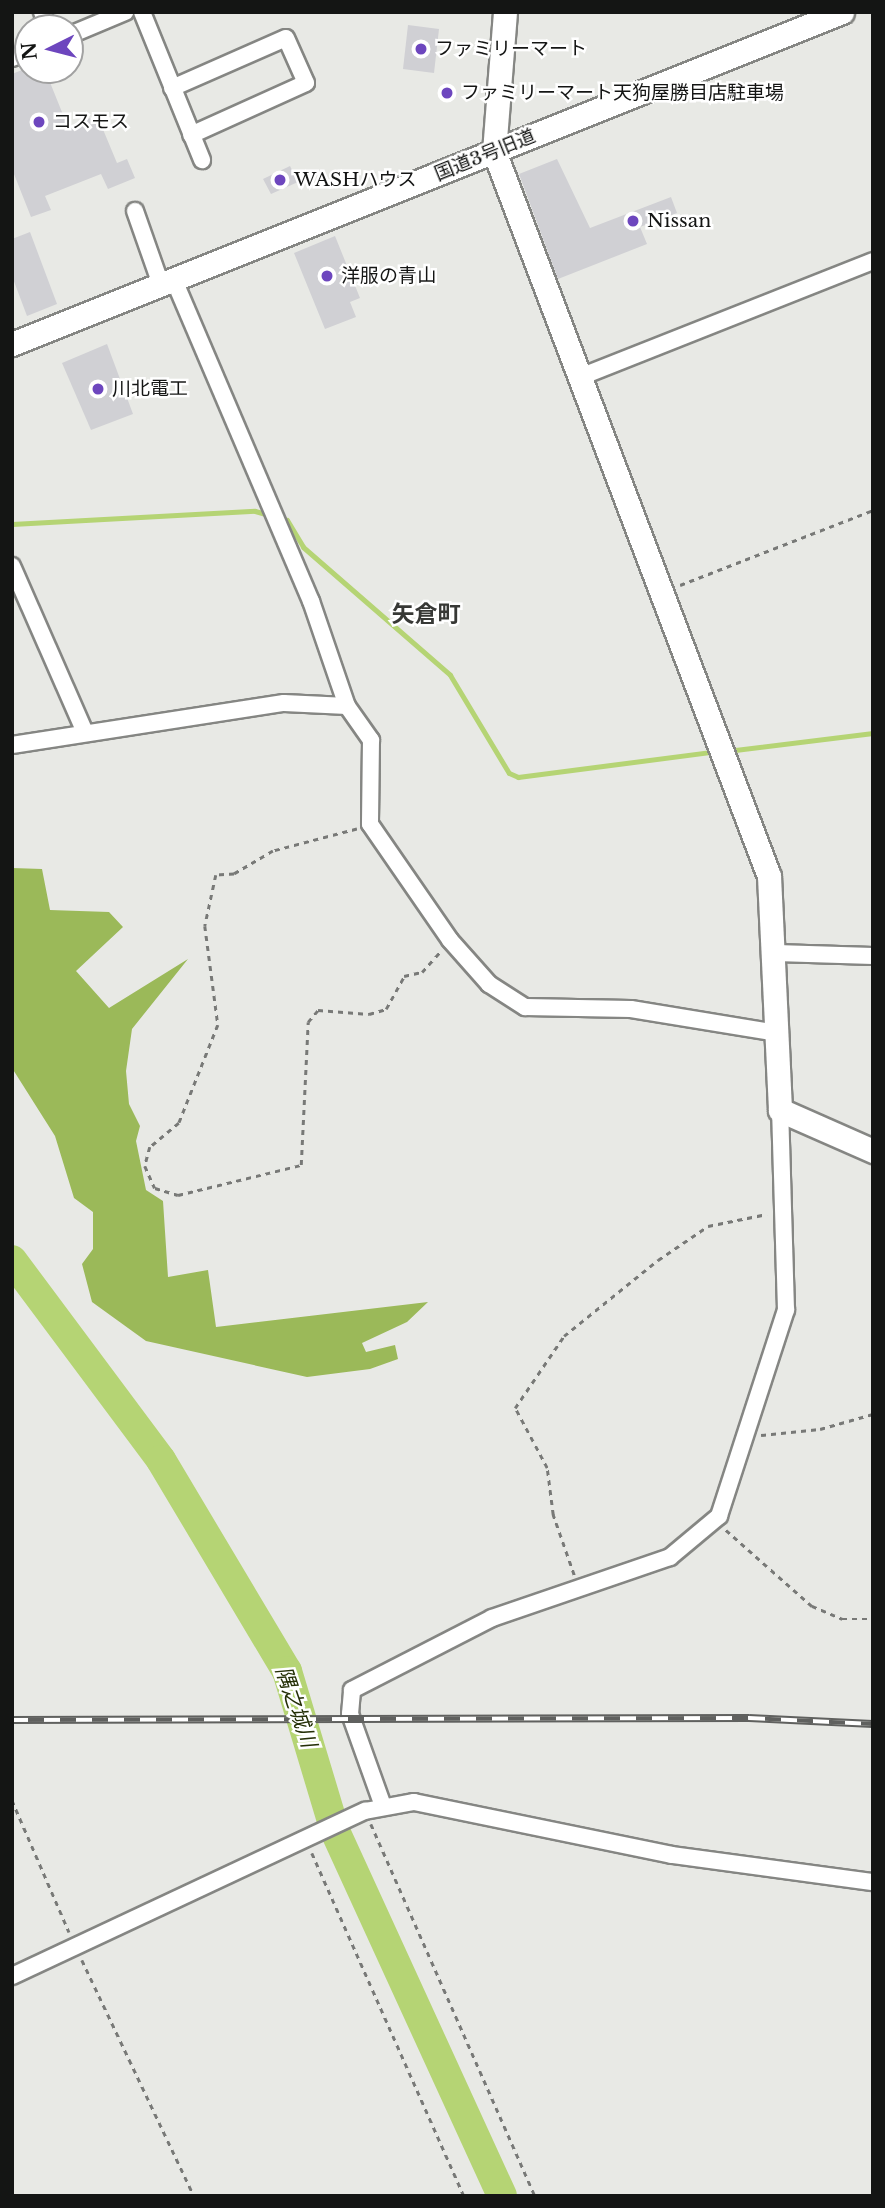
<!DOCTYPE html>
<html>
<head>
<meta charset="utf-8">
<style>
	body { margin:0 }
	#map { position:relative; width:885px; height:2208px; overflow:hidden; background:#e8e9e5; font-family:"Libre Baskerville","Noto Sans JP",serif }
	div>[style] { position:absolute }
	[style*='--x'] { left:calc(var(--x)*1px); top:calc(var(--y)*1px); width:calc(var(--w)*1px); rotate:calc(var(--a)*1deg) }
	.forest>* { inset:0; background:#9bb959 }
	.stream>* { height:5px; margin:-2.5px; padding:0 2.5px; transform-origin:2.5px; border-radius:2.5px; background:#b5d474 }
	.river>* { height:30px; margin:-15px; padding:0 15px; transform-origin:15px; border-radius:15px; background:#b5d474 }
	.building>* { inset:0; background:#d0d0d4 }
	.path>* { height:2.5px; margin-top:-1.25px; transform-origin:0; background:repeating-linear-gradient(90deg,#787977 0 5px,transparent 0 10px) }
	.roads { filter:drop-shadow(2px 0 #858683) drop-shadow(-2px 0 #858683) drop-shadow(0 2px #858683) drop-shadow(0 -2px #858683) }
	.street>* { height:16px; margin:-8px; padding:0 8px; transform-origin:8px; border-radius:8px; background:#fff }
	.secondary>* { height:23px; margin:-11.5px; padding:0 11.5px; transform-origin:11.5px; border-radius:11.5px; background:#fff }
	.rail>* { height:8px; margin-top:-4px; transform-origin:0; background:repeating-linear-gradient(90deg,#fff 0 16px,#60615f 0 32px); box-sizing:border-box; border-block:2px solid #60615f }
	.dots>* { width:19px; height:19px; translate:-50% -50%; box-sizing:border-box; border:4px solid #fff; border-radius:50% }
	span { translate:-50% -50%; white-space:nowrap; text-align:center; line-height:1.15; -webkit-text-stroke:5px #fff; paint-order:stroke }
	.poi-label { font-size:19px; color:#141514 }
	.left { translate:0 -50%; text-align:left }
	.street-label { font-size:19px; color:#141514 }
	.water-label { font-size:21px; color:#253007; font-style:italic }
	.quarter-label { font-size:23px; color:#373835; font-weight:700 }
	.frame { position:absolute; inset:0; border:14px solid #141514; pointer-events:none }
	.north { position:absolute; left:14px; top:14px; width:70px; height:70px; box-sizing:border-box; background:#fff; border:2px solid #a1a1a1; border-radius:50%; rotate:264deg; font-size:19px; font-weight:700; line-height:28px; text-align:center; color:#141514 }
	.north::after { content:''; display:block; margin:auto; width:24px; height:32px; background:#6d46be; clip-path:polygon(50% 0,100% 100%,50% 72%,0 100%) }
</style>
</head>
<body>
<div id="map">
	<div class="forest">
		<div style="clip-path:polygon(12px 868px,42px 869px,50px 910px,109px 912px,123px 927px,76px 971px,109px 1008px,188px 959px,132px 1029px,126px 1071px,129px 1104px,140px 1126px,136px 1141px,146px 1190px,163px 1201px,168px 1277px,208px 1270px,216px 1327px,428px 1302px,407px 1322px,362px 1343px,366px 1352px,395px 1345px,398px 1359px,370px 1369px,307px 1377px,146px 1341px,92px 1302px,82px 1264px,93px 1249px,93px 1212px,74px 1198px,55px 1136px,12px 1068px)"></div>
	</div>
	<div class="stream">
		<div style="--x:12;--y:524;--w:243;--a:-3.1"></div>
		<div style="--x:255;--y:511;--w:33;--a:16"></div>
		<div style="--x:287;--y:520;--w:31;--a:59"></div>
		<div style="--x:303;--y:547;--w:195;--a:41"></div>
		<div style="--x:450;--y:675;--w:114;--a:59"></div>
		<div style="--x:509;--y:773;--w:10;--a:24"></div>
		<div style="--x:518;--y:777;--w:201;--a:-7.4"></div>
		<div style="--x:727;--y:751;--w:147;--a:-7"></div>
	</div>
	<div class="river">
		<div style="--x:12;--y:1260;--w:249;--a:53.3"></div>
		<div style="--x:161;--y:1460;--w:246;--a:59.2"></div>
		<div style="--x:287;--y:1671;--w:167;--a:73.3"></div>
		<div style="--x:335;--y:1831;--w:401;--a:65.4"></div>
	</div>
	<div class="building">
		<div style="clip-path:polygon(408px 25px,439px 29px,434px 73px,403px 69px)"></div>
		<div style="clip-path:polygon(22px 70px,45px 70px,68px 127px,97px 115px,117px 163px,127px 159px,135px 178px,108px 189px,101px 174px,45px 196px,51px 210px,31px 217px,12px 169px,12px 74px)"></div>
		<div style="clip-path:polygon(557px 159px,590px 228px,671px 197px,677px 213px,640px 227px,647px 244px,558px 279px,519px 174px)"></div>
		<div style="clip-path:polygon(290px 166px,298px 182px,271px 194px,263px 179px)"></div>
		<div style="clip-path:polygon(30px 232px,57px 304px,27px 316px,12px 276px,12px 239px)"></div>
		<div style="clip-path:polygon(335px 236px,360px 298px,350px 302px,356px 317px,325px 329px,294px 253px)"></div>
		<div style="clip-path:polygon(107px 344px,133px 414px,91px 430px,62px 363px)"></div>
	</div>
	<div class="path">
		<div style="--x:680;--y:585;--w:207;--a:-21.2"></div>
		<div style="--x:357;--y:829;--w:87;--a:165.3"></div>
		<div style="--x:273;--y:851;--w:45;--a:149.5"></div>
		<div style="--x:234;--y:874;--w:18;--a:177"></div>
		<div style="--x:216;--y:875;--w:52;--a:102.2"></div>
		<div style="--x:205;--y:926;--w:100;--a:82.5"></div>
		<div style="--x:218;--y:1025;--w:105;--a:111.7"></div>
		<div style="--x:179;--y:1123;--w:38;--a:140"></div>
		<div style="--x:150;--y:1147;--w:20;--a:105"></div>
		<div style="--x:145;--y:1166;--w:24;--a:66"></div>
		<div style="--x:155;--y:1188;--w:24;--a:17"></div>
		<div style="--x:178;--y:1195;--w:127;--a:-13.7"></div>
		<div style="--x:301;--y:1165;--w:143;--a:-87.2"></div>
		<div style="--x:308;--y:1022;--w:16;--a:-50"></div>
		<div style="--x:318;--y:1010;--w:51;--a:4.5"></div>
		<div style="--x:369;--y:1014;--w:18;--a:-16"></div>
		<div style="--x:386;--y:1009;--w:38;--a:-61"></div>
		<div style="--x:404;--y:976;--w:18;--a:-13"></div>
		<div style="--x:422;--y:972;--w:27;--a:-48"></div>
		<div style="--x:761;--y:1435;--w:59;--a:-5.8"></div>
		<div style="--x:820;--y:1429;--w:55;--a:-15.8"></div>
		<div style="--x:726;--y:1530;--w:115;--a:41.5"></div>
		<div style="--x:812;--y:1606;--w:33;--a:23"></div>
		<div style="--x:842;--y:1619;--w:31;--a:0"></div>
		<div style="--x:574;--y:1575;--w:64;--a:-109.3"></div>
		<div style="--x:553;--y:1515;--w:47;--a:-97.3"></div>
		<div style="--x:547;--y:1468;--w:68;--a:-118.1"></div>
		<div style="--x:515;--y:1408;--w:87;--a:-55.8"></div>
		<div style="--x:564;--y:1336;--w:121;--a:-39"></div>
		<div style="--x:658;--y:1260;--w:60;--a:-34.2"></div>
		<div style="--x:708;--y:1226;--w:60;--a:-11.5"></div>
		<div style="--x:12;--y:1800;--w:144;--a:66.6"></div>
		<div style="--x:371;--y:1824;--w:407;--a:66.2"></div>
		<div style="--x:312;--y:1853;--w:375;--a:66.1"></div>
		<div style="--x:82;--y:1960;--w:261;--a:64.6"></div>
	</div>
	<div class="roads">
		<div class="street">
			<div style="--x:42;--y:12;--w:17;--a:69"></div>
			<div style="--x:142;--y:12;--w:160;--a:67.9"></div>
			<div style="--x:70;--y:35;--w:60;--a:-22.7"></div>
			<div style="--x:12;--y:58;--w:17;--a:-21"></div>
			<div style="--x:172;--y:88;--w:124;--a:-23.7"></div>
			<div style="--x:286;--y:38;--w:49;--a:66"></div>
			<div style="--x:306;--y:83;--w:126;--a:155.7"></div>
			<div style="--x:135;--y:211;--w:78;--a:70.6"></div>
			<div style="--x:174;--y:280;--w:349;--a:66.9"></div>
			<div style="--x:311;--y:601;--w:111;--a:71.1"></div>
			<div style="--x:347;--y:706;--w:42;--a:54.8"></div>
			<div style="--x:371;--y:740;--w:84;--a:90.7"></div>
			<div style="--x:370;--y:824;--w:141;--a:55.4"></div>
			<div style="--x:450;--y:940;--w:59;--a:48.4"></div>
			<div style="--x:489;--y:984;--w:43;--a:32.6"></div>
			<div style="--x:525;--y:1007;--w:106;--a:1.1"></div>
			<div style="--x:631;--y:1009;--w:149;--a:9.3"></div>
			<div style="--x:580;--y:377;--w:315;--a:-21.6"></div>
			<div style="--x:12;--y:566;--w:179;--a:66.3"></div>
			<div style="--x:12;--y:745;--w:275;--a:-8.8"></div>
			<div style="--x:284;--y:703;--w:63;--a:2.7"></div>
			<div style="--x:776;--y:953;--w:97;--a:1.8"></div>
			<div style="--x:383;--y:1806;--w:98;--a:-109.7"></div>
			<div style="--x:350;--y:1714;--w:24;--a:-85"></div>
			<div style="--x:352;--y:1690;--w:157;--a:-27.2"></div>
			<div style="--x:492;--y:1618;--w:188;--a:-18.9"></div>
			<div style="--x:670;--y:1557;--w:64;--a:-39.9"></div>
			<div style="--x:719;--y:1516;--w:217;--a:-72"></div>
			<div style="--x:786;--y:1310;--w:200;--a:-91.7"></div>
			<div style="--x:12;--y:1976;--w:390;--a:-25.1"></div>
			<div style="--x:365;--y:1811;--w:50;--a:-10.4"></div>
			<div style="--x:414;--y:1802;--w:263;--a:11.6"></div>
			<div style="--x:672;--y:1855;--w:203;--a:7.7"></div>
		</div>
		<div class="secondary">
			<div style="--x:505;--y:12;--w:139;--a:94.5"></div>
			<div style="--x:494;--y:151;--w:775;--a:69.23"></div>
			<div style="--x:769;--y:876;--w:234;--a:87.3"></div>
			<div style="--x:780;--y:1110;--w:102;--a:23.8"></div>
			<div style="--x:12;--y:344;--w:894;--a:-21.8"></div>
		</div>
	</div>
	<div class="rail">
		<div style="--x:12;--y:1720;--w:737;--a:-0.16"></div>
		<div style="--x:749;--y:1718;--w:124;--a:2.8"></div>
	</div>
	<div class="dots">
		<div style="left:421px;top:49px;background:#6d46be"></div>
		<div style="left:447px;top:93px;background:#6d46be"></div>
		<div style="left:39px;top:122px;background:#6d46be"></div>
		<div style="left:280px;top:180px;background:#6d46be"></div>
		<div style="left:633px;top:221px;background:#6d46be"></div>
		<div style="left:327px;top:276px;background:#6d46be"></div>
		<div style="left:98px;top:389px;background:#6d46be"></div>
	</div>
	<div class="poi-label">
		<span class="left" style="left:435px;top:49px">ファミリーマート</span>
		<span class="left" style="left:461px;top:93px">ファミリーマート天狗屋勝目店駐車場</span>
		<span class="left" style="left:53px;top:122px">コスモス</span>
		<span class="left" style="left:294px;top:180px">WASHハウス</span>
		<span class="left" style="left:647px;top:221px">Nissan</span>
		<span class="left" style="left:341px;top:276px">洋服の青山</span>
		<span class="left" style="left:112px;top:389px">川北電工</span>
	</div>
	<div class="street-label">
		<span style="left:485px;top:155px;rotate:-22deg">国道3号旧道</span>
	</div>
	<div class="water-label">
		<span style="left:296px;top:1707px;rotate:71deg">隅之城川</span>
	</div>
	<div class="quarter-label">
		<span style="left:426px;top:614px">矢倉町</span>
	</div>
	<div class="frame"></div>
	<div class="north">N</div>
</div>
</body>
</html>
